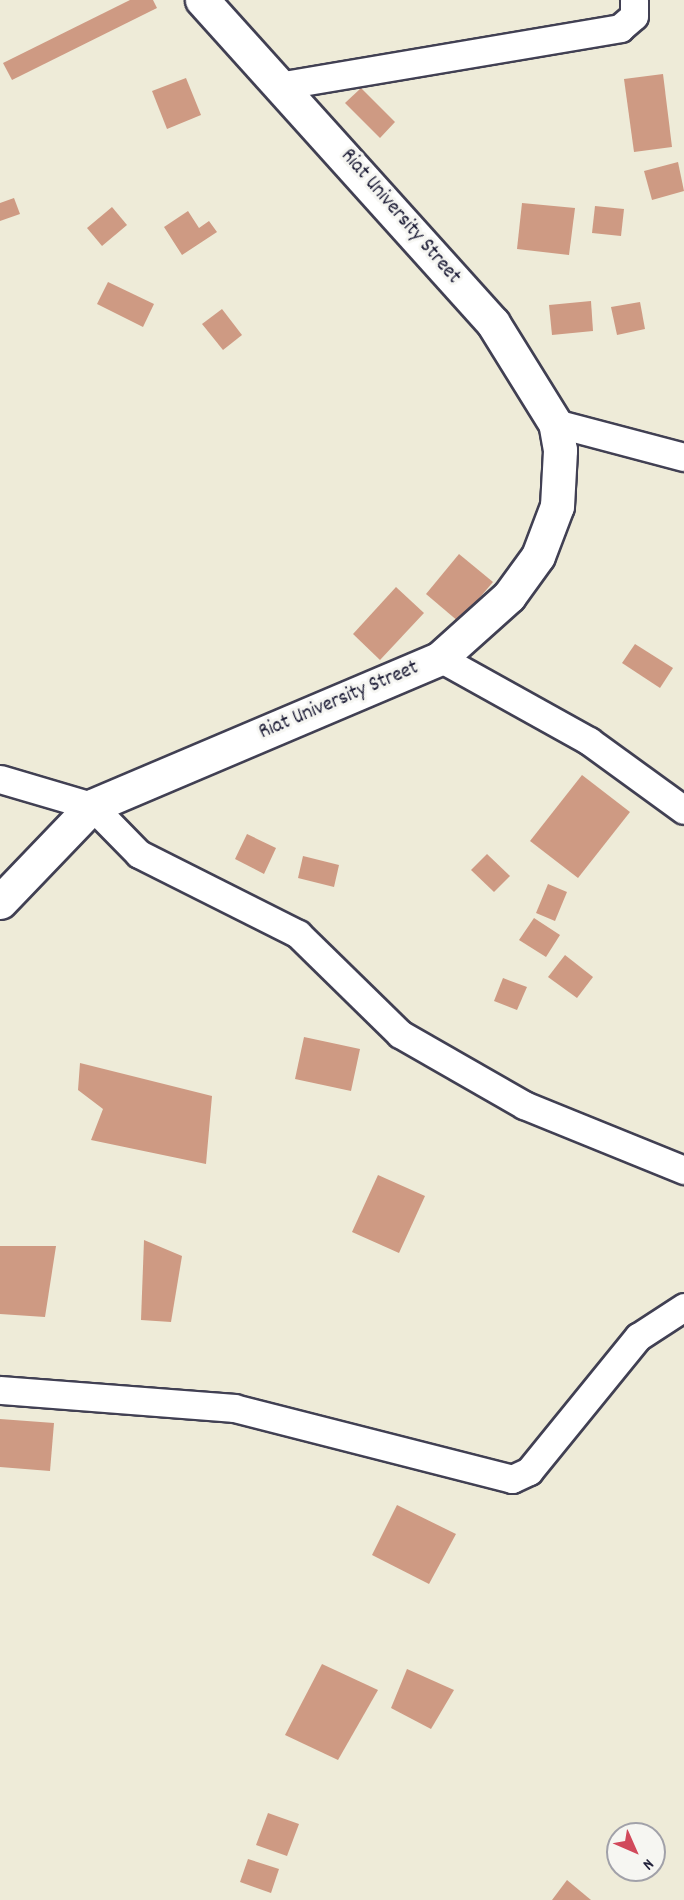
<!DOCTYPE html>
<html>
<head>
<meta charset="utf-8">
<style>
	body { margin:0 }
	#map { position:relative; width:684px; height:1900px; overflow:hidden; background:#eeebd8; font-family:Dekko,sans-serif }
	div>[style] { position:absolute }
	[style*='--x'] { left:calc(var(--x)*1px); top:calc(var(--y)*1px); width:calc(var(--w)*1px); rotate:calc(var(--a)*1deg) }
	.building>* { inset:0; background:#ce9a83 }
	.roads { filter:drop-shadow(2px 0 #414053) drop-shadow(-2px 0 #414053) drop-shadow(0 2px #414053) drop-shadow(0 -2px #414053) }
	.street>* { height:27px; margin:-13.5px; padding:0 13.5px; transform-origin:13.5px; border-radius:13.5px; background:#fff }
	.secondary>* { height:33px; margin:-16.5px; padding:0 16.5px; transform-origin:16.5px; border-radius:16.5px; background:#fff }
	span { translate:-50% -50%; white-space:nowrap; text-align:center; line-height:1.15; -webkit-text-stroke:6px #f6f6f2; paint-order:stroke }
	.street-label { font-size:21px; color:#22223b }
	.north { position:absolute; left:606px; top:1822px; width:60px; height:60px; box-sizing:border-box; background:#f6f6f2; border:2px solid #a1a1a9; border-radius:50%; rotate:135deg; font-size:16px; font-weight:700; line-height:24px; text-align:center; color:#22223b }
	.north::after { content:''; display:block; margin:auto; width:21px; height:27px; background:#d1495b; clip-path:polygon(50% 0,100% 100%,50% 72%,0 100%) }
</style>
</head>
<body>
<div id="map">
	<div class="building">
		<div style="clip-path:polygon(130px 0,153px 0,157px 8px,12px 80px,3px 63px)"></div>
		<div style="clip-path:polygon(663px 74px,672px 147px,634px 152px,624px 79px)"></div>
		<div style="clip-path:polygon(186px 78px,201px 115px,167px 129px,152px 91px)"></div>
		<div style="clip-path:polygon(361px 88px,395px 122px,380px 138px,345px 103px)"></div>
		<div style="clip-path:polygon(678px 162px,684px 191px,652px 200px,644px 171px)"></div>
		<div style="clip-path:polygon(14px 198px,20px 214px,0 221px,0 203px)"></div>
		<div style="clip-path:polygon(522px 203px,575px 208px,569px 255px,517px 249px)"></div>
		<div style="clip-path:polygon(595px 206px,624px 209px,621px 236px,592px 233px)"></div>
		<div style="clip-path:polygon(112px 207px,127px 225px,102px 246px,87px 228px)"></div>
		<div style="clip-path:polygon(188px 211px,199px 228px,209px 221px,217px 232px,182px 255px,164px 227px)"></div>
		<div style="clip-path:polygon(108px 282px,154px 304px,143px 327px,97px 304px)"></div>
		<div style="clip-path:polygon(591px 301px,593px 331px,552px 335px,549px 305px)"></div>
		<div style="clip-path:polygon(640px 302px,645px 329px,617px 335px,611px 307px)"></div>
		<div style="clip-path:polygon(222px 309px,242px 335px,223px 350px,202px 324px)"></div>
		<div style="clip-path:polygon(459px 554px,493px 582px,459px 622px,426px 594px)"></div>
		<div style="clip-path:polygon(396px 587px,424px 613px,380px 660px,353px 634px)"></div>
		<div style="clip-path:polygon(635px 644px,673px 668px,660px 688px,622px 663px)"></div>
		<div style="clip-path:polygon(582px 775px,630px 812px,578px 878px,530px 841px)"></div>
		<div style="clip-path:polygon(247px 834px,276px 848px,264px 874px,235px 859px)"></div>
		<div style="clip-path:polygon(487px 854px,510px 876px,494px 892px,471px 870px)"></div>
		<div style="clip-path:polygon(303px 856px,339px 865px,334px 887px,298px 878px)"></div>
		<div style="clip-path:polygon(548px 884px,567px 892px,555px 921px,536px 913px)"></div>
		<div style="clip-path:polygon(534px 918px,560px 935px,546px 957px,519px 940px)"></div>
		<div style="clip-path:polygon(565px 955px,593px 977px,577px 998px,548px 977px)"></div>
		<div style="clip-path:polygon(503px 978px,527px 987px,517px 1010px,494px 1001px)"></div>
		<div style="clip-path:polygon(304px 1037px,360px 1049px,351px 1091px,295px 1079px)"></div>
		<div style="clip-path:polygon(80px 1063px,212px 1096px,206px 1164px,91px 1140px,103px 1109px,78px 1090px)"></div>
		<div style="clip-path:polygon(378px 1175px,425px 1196px,399px 1253px,352px 1232px)"></div>
		<div style="clip-path:polygon(144px 1240px,182px 1256px,171px 1322px,141px 1320px)"></div>
		<div style="clip-path:polygon(0 1246px,56px 1246px,45px 1317px,0 1314px)"></div>
		<div style="clip-path:polygon(0 1419px,54px 1423px,50px 1471px,0 1467px)"></div>
		<div style="clip-path:polygon(397px 1505px,456px 1534px,429px 1584px,372px 1555px)"></div>
		<div style="clip-path:polygon(322px 1664px,378px 1690px,338px 1760px,285px 1735px)"></div>
		<div style="clip-path:polygon(407px 1669px,454px 1690px,431px 1729px,391px 1708px)"></div>
		<div style="clip-path:polygon(268px 1813px,299px 1824px,287px 1856px,256px 1845px)"></div>
		<div style="clip-path:polygon(248px 1859px,279px 1869px,271px 1893px,240px 1882px)"></div>
		<div style="clip-path:polygon(567px 1880px,591px 1900px,552px 1900px)"></div>
	</div>
	<div class="roads">
		<div class="street">
			<div style="--x:284;--y:85;--w:341;--a:-9.6"></div>
			<div style="--x:620;--y:28;--w:18;--a:-41"></div>
			<div style="--x:634;--y:16;--w:16;--a:-90"></div>
			<div style="--x:555;--y:423;--w:133;--a:14.8"></div>
			<div style="--x:440;--y:658;--w:171;--a:29.1"></div>
			<div style="--x:589;--y:741;--w:117;--a:36"></div>
			<div style="--x:0;--y:779;--w:96;--a:16.4"></div>
			<div style="--x:92;--y:806;--w:67;--a:45.6"></div>
			<div style="--x:139;--y:854;--w:178;--a:26.7"></div>
			<div style="--x:298;--y:934;--w:143;--a:44.4"></div>
			<div style="--x:400;--y:1034;--w:143;--a:29.8"></div>
			<div style="--x:524;--y:1105;--w:173;--a:22.1"></div>
			<div style="--x:0;--y:1390;--w:235;--a:4.4"></div>
			<div style="--x:234;--y:1408;--w:287;--a:14.3"></div>
			<div style="--x:512;--y:1479;--w:19;--a:-25"></div>
			<div style="--x:529;--y:1471;--w:173;--a:-50.9"></div>
			<div style="--x:638;--y:1337;--w:55;--a:-33.1"></div>
		</div>
		<div class="secondary">
			<div style="--x:0;--y:902;--w:133;--a:-46.2"></div>
			<div style="--x:92;--y:806;--w:378;--a:-23"></div>
			<div style="--x:440;--y:658;--w:93;--a:-41.9"></div>
			<div style="--x:509;--y:596;--w:49;--a:-54.1"></div>
			<div style="--x:538;--y:556;--w:53;--a:-69.2"></div>
			<div style="--x:557;--y:506;--w:56;--a:-86.9"></div>
			<div style="--x:560;--y:450;--w:27;--a:-100"></div>
			<div style="--x:555;--y:423;--w:118;--a:-121.8"></div>
			<div style="--x:493;--y:323;--w:435;--a:-132"></div>
		</div>
	</div>
	<div class="street-label">
		<span style="left:400px;top:217px;rotate:49deg">Riat University Street</span>
		<span style="left:339px;top:701px;rotate:-23deg">Riat University Street</span>
	</div>
	<div class="north">N</div>
</div>
</body>
</html>
